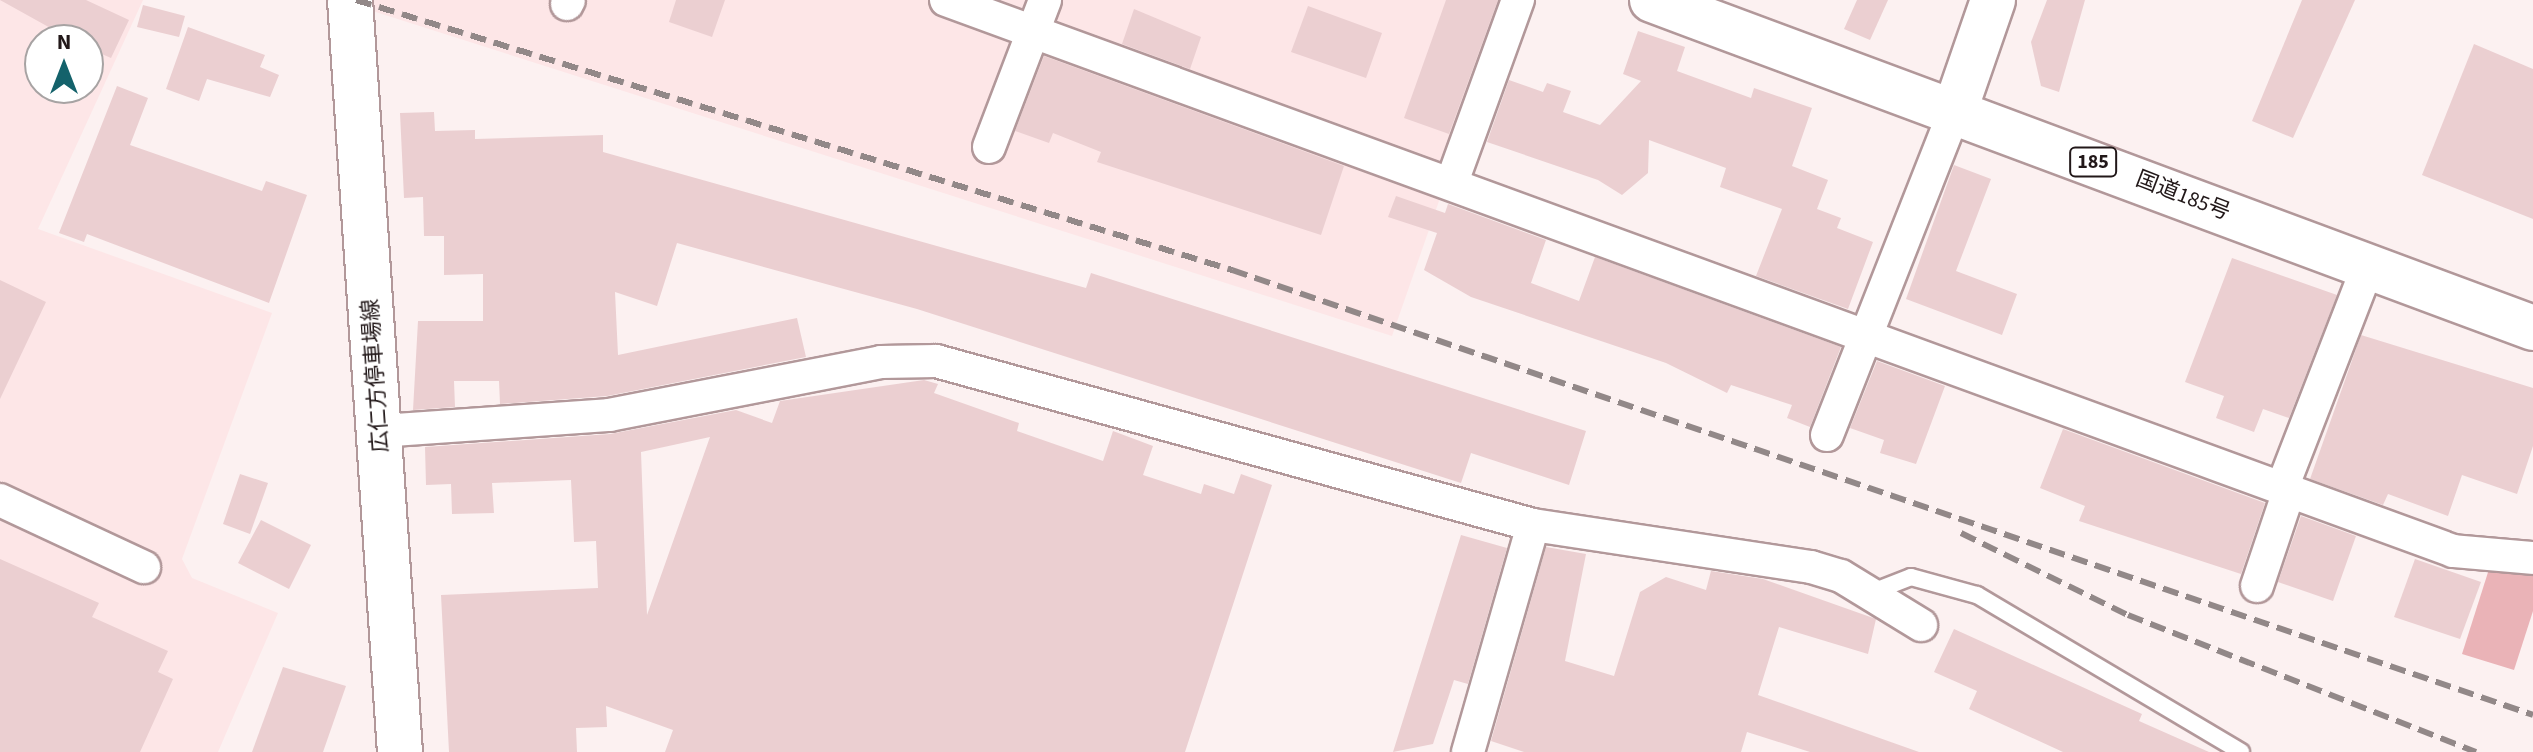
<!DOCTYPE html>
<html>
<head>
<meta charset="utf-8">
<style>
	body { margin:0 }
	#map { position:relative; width:2533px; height:752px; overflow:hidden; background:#fcf1f1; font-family:"Source Sans 3","Noto Sans JP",sans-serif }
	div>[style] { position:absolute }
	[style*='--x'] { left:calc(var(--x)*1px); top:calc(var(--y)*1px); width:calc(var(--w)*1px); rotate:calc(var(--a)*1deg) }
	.built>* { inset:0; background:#fde6e7 }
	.green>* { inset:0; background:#eab3b7 }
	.building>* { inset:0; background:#ebcfd1 }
	.roads { filter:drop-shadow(2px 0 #b2989a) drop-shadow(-2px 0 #b2989a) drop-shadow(0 2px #b2989a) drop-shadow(0 -2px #b2989a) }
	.lane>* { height:16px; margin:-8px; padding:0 8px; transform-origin:8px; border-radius:8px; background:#fff }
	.street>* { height:32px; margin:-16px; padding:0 16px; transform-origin:16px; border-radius:16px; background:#fff }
	.secondary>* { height:44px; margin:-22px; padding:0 22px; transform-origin:22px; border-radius:22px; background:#fff }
	.highway>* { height:44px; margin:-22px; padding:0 22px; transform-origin:22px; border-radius:22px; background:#fff }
	.rail>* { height:6px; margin-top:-3px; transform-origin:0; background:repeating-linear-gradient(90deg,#928888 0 16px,transparent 0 24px) }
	span { translate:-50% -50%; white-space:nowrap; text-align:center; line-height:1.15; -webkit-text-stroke:6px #fff; paint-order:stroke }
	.shield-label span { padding:2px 6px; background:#fff; border:2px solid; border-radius:6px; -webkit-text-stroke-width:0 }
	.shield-label { font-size:20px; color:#221819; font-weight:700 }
	.street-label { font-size:22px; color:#221819 }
	.north { position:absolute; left:24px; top:24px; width:80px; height:80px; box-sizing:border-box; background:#fff; border:2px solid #a7a3a3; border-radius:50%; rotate:0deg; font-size:22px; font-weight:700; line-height:32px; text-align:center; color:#221819 }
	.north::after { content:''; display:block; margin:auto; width:28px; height:36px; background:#14626b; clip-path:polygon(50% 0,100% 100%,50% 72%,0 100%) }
</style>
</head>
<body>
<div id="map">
	<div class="built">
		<div style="clip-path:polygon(evenodd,0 0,143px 0,38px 229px,272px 313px,182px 559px,192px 578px,278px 613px,218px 752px,0 752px,0 0,40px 40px,88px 40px,88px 88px,40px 88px,40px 40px)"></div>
		<div style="clip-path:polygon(338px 0,1509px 0,1392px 336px)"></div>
	</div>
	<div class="green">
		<div style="clip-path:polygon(2490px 566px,2533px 569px,2533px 611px,2514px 670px,2462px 654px)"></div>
	</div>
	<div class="building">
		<div style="clip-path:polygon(0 0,86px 0,129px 20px,111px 58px,88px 48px,88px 40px,72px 40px)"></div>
		<div style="clip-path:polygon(676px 0,725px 0,712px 37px,669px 22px)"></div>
		<div style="clip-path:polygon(1446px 0,1498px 0,1449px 134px,1404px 118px)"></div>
		<div style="clip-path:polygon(1857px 0,1888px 0,1870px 40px,1844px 29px)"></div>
		<div style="clip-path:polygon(2047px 0,2085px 0,2059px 92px,2041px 86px,2031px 42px)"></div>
		<div style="clip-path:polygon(2302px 0,2355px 0,2293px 138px,2252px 121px)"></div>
		<div style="clip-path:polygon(143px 5px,185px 16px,179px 37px,137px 27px)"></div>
		<div style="clip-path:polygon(1308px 6px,1382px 33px,1366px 78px,1291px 52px)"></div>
		<div style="clip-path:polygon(1134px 9px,1201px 37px,1190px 69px,1122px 44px)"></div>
		<div style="clip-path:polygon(188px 27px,265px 55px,260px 67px,279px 75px,270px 97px,207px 79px,199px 101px,166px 89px)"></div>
		<div style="clip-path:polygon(1638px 31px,1685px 47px,1677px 71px,1751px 98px,1754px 88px,1812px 108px,1792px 166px,1828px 180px,1817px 209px,1841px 218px,1837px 228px,1873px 242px,1848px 309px,1756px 276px,1782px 209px,1720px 187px,1726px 168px,1649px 140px,1648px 173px,1622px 195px,1598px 180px,1487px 142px,1509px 80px,1543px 92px,1547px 83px,1571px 91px,1563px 112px,1600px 125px,1641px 81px,1623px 74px)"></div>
		<div style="clip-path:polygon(2474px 44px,2533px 69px,2533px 219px,2422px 175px)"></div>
		<div style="clip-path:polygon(1044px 56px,1344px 166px,1321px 235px,1097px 162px,1101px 152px,1053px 133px,1049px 143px,1015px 131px)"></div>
		<div style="clip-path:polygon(117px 86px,148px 98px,130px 145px,262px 191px,266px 181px,307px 195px,269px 303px,87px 234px,84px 242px,59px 233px)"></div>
		<div style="clip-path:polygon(434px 112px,435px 131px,475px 130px,475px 139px,603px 135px,603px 152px,1086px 288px,1091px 273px,1586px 431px,1569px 485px,1471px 453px,1461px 483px,917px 309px,677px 243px,657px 306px,615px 292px,618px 355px,797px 318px,806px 357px,607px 396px,500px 404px,499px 381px,454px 381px,455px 407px,413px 410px,418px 321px,483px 321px,483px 274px,444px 275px,444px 236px,424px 236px,423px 197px,404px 198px,400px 113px)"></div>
		<div style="clip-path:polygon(1954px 165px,1991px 179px,1956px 271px,2017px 294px,2002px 335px,1906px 299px)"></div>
		<div style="clip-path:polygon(1396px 196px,1445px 213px,1448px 204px,1546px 240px,1531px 283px,1579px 301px,1595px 257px,1841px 347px,1810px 427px,1787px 418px,1792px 405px,1731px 385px,1727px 393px,1666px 363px,1471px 297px,1424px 270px,1437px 233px,1388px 217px)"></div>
		<div style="clip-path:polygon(2232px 258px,2337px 295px,2289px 418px,2263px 409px,2254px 432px,2216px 418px,2224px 396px,2185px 382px)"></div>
		<div style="clip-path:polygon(0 280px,46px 302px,0 399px)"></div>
		<div style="clip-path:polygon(2361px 335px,2533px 388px,2533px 446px,2517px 494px,2462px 475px,2448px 516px,2388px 494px,2383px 505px,2310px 479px)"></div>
		<div style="clip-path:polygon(1877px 361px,1945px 386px,1916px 464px,1880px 453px,1884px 440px,1850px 428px)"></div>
		<div style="clip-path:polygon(evenodd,924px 380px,938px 384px,934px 393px,1019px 423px,1017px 431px,1103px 461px,1113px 431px,1153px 446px,1143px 475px,1201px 494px,1204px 484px,1234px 494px,1241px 474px,1272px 485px,1185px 752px,665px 752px,673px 730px,606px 706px,607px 727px,576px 728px,577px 752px,449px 752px,441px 595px,598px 588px,596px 541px,574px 542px,571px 480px,492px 483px,494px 513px,452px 514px,451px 484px,426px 485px,425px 447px,610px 434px,736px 410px,772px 423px,780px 401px,924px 380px,710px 437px,647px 615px,641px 452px,710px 437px)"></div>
		<div style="clip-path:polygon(2063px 429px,2265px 503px,2241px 574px,2079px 521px,2085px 506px,2040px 488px)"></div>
		<div style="clip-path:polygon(240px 474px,268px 483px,250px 534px,223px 524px)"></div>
		<div style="clip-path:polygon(2301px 516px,2356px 536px,2333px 601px,2278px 582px)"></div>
		<div style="clip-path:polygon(261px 520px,311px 545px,289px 589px,238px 563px)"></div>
		<div style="clip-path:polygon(1461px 535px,1507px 548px,1468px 684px,1454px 680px,1433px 744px,1393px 752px)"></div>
		<div style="clip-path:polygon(1546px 547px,1586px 554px,1565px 661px,1614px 676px,1640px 592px,1666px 577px,1706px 590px,1711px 571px,1763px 579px,1876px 619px,1868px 654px,1779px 627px,1758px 695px,1919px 752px,1810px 752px,1747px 732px,1741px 752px,1524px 752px,1491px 741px)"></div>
		<div style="clip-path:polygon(0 559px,99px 603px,92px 617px,168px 651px,158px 672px,173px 679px,140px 752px,0 752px)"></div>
		<div style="clip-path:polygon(2415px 559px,2481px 582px,2460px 639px,2394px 617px)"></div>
		<div style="clip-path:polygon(1954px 629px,2142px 714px,2139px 721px,2209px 752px,2063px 752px,1969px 709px,1977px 691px,1934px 672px)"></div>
		<div style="clip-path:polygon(283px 667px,346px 686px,323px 752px,252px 752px)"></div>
	</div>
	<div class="roads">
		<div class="lane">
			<div style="--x:1870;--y:593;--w:44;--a:-21.3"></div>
			<div style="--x:1911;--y:577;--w:68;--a:15.3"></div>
			<div style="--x:1977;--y:595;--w:307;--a:30.7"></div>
		</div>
		<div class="street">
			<div style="--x:946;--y:0;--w:1605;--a:20.08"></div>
			<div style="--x:2453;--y:551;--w:80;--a:5"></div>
			<div style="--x:567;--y:4;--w:4;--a:-63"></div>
			<div style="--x:989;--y:147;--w:157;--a:-69.1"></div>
			<div style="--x:1452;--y:182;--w:194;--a:-70.1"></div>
			<div style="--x:380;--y:431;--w:230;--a:-4"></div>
			<div style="--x:609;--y:415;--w:277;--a:-11"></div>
			<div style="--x:881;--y:362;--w:55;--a:-1"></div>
			<div style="--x:936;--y:361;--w:619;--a:15.36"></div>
			<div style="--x:1533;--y:525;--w:281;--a:8.6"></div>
			<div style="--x:1811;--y:567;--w:31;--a:17"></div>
			<div style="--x:1841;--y:576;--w:94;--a:31.5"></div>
			<div style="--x:1827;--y:435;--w:349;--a:-68.5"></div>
			<div style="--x:2282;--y:488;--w:238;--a:-68.8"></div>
			<div style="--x:0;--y:500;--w:159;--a:25"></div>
			<div style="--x:2257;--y:586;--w:100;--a:-71.4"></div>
			<div style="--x:1468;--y:752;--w:236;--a:-74"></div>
		</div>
		<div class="secondary">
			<div style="--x:350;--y:0;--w:754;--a:86.2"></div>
			<div style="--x:1955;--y:110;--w:116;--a:-70.9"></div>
		</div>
		<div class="highway">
			<div style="--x:1652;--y:0;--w:940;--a:20.42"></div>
		</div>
	</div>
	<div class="rail">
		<div style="--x:356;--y:0;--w:917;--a:17.13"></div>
		<div style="--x:1232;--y:270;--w:1375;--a:18.88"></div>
		<div style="--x:1961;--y:533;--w:186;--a:26.2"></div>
		<div style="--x:2128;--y:615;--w:374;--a:21.5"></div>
	</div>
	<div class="shield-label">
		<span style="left:2093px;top:162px">185</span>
	</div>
	<div class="street-label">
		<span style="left:2183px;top:196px;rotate:21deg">国道185号</span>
		<span style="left:376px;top:376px;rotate:-94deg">広仁方停車場線</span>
	</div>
	<div class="north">N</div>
</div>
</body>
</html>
